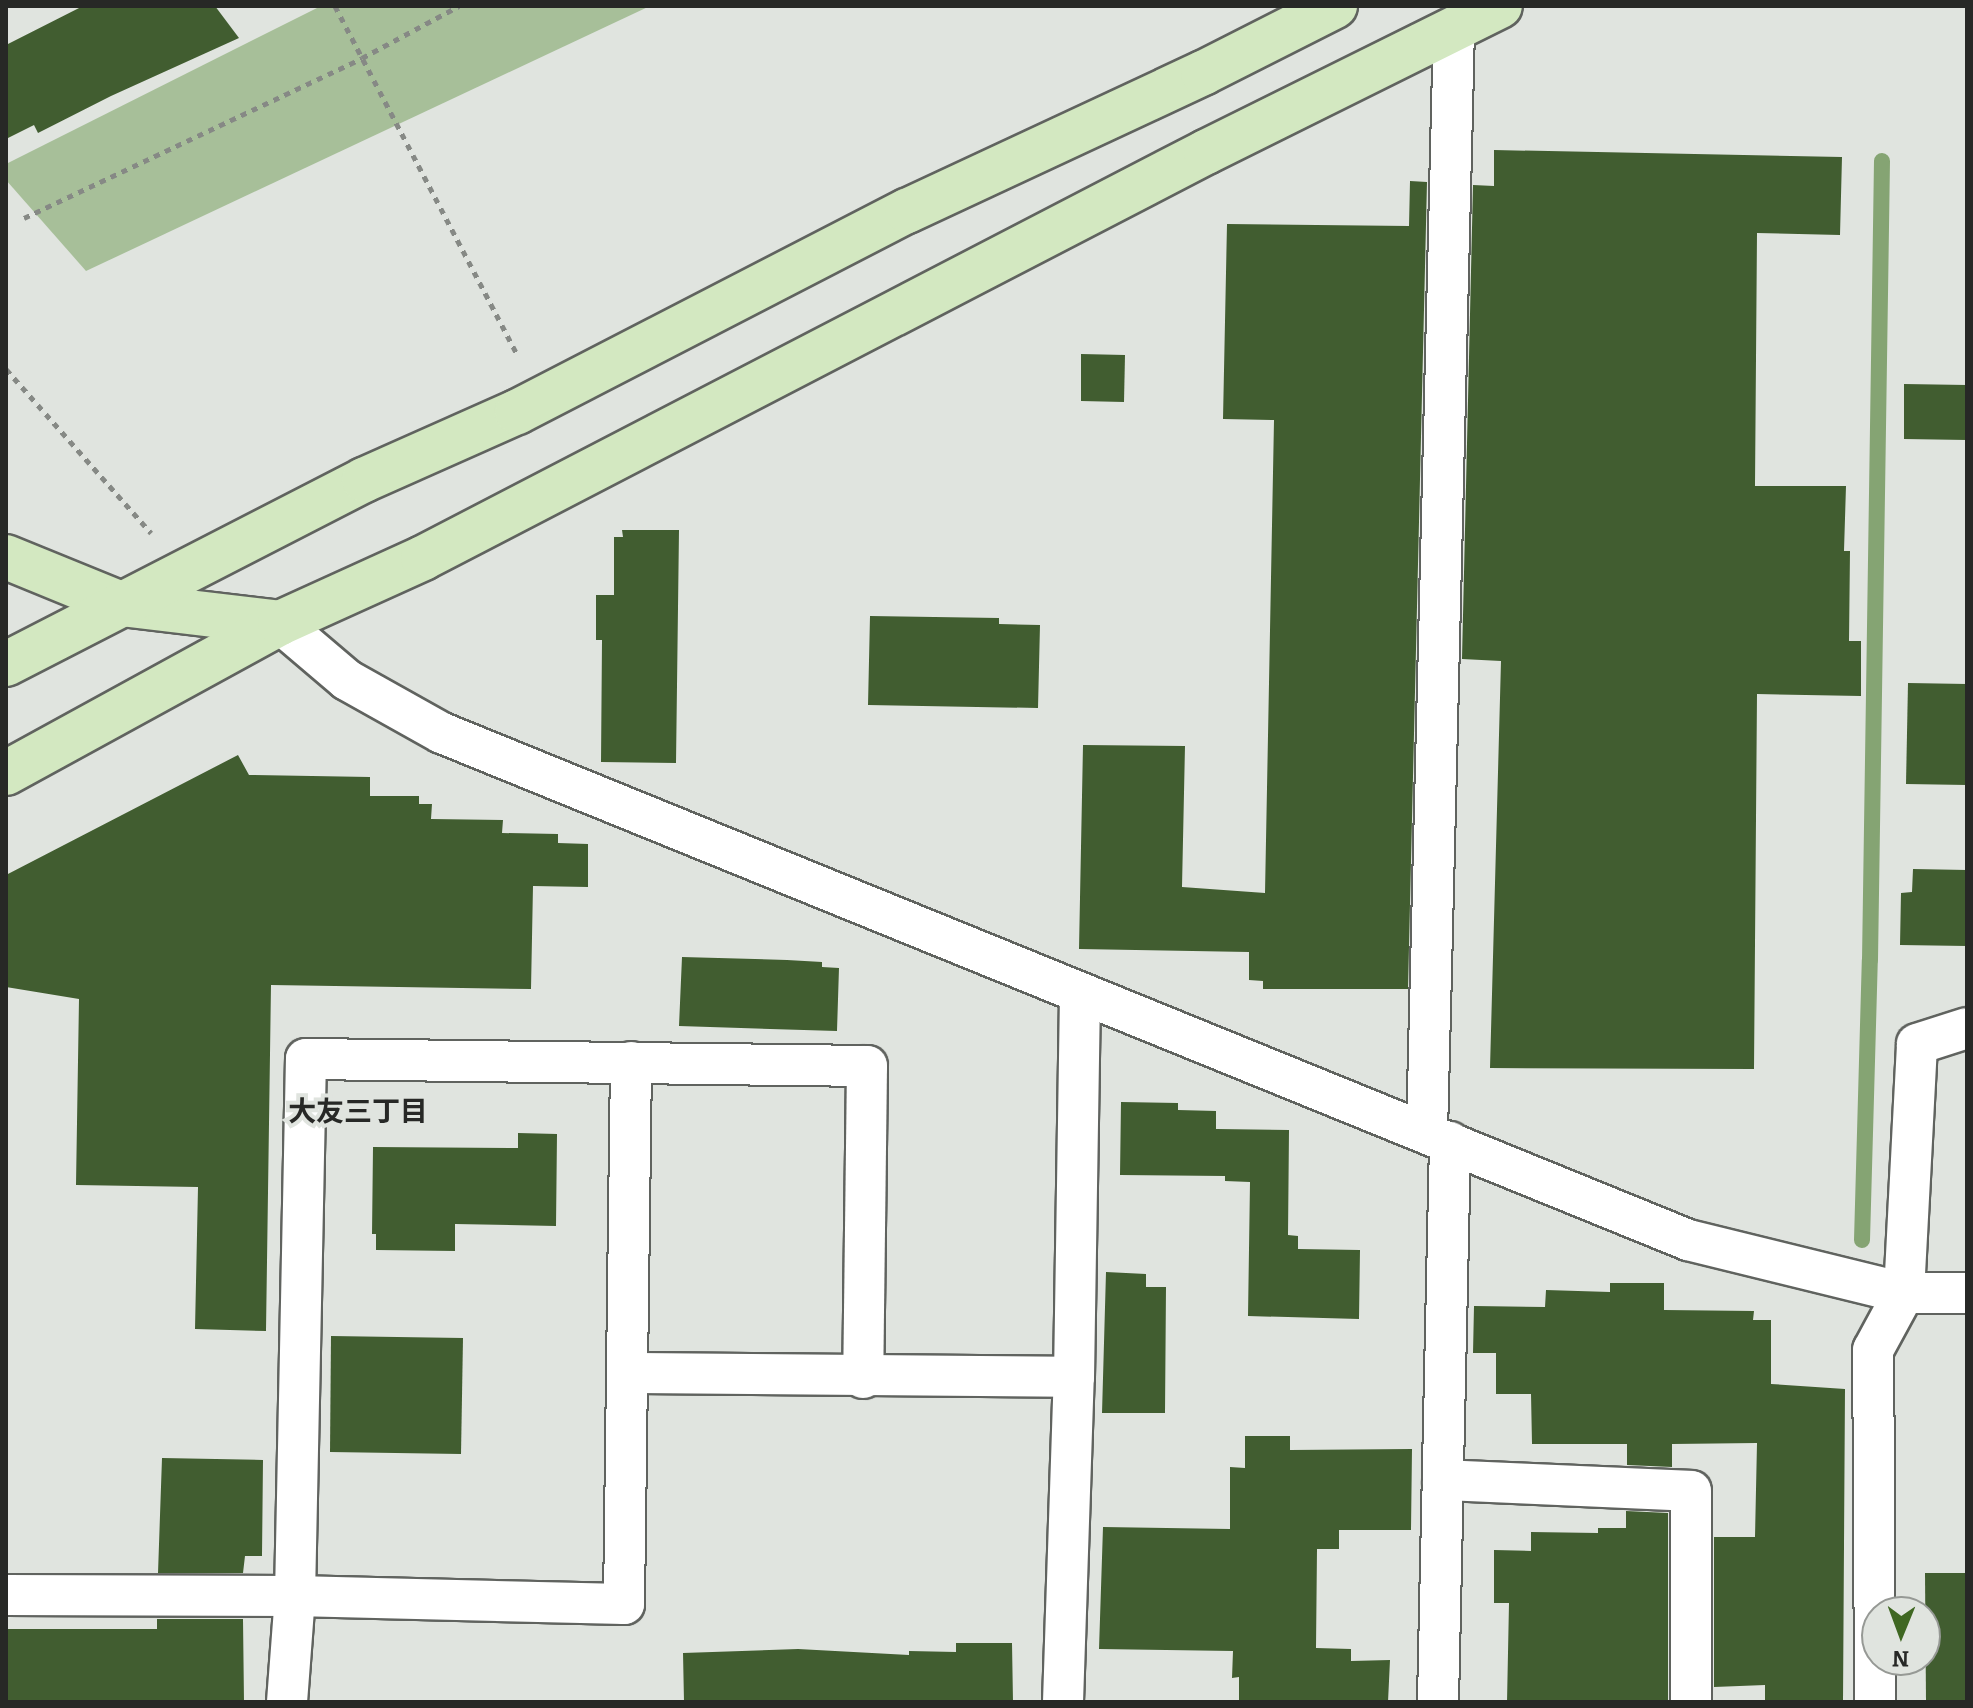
<!DOCTYPE html>
<html>
<head>
<meta charset="utf-8">
<style>
	body { margin:0 }
	#map { position:relative; width:1973px; height:1708px; overflow:hidden; background:#e0e4df; font-family:Bitter,"Noto Sans JP",serif }
	div>[style] { position:absolute }
	[style*='--x'] { left:calc(var(--x)*1px); top:calc(var(--y)*1px); width:calc(var(--w)*1px); rotate:calc(var(--a)*1deg) }
	.green>* { inset:0; background:#a7bf99 }
	.stream>* { height:16px; margin:-8px; padding:0 8px; transform-origin:8px; border-radius:8px; background:#85a473 }
	.building>* { inset:0; background:#415d30 }
	.path>* { height:5px; margin-top:-2.5px; transform-origin:0; background:repeating-linear-gradient(90deg,#868985 0 6px,transparent 0 12px) }
	.roads { filter:drop-shadow(2px 0 #60635f) drop-shadow(-2px 0 #60635f) drop-shadow(0 2px #60635f) drop-shadow(0 -2px #60635f) }
	.street>* { height:40px; margin:-20px; padding:0 20px; transform-origin:20px; border-radius:20px; background:#fff }
	.secondary>* { height:44px; margin:-22px; padding:0 22px; transform-origin:22px; border-radius:22px; background:#d3e8c1 }
	span { translate:-50% -50%; white-space:nowrap; text-align:center; line-height:1.15; -webkit-text-stroke:8px #e0e4df; paint-order:stroke }
	.neighbourhood-label { font-size:28px; color:#272826; font-weight:700 }
	.frame { position:absolute; inset:0; border:8px solid #272826; pointer-events:none }
	.north { position:absolute; left:1861px; top:1596px; width:80px; height:80px; box-sizing:border-box; background:#e0e4df; border:2px solid #969995; border-radius:50%; rotate:181deg; font-size:22px; font-weight:700; line-height:32px; text-align:center; color:#272826 }
	.north::after { content:''; display:block; margin:auto; width:28px; height:36px; background:#3f6722; clip-path:polygon(50% 0,100% 100%,50% 72%,0 100%) }
</style>
</head>
<body>
<div id="map">
	<div class="green">
		<div style="clip-path:polygon(321px 6px,650px 6px,86px 271px,6px 180px,6px 164px)"></div>
	</div>
	<div class="stream">
		<div style="--x:1862;--y:1240;--w:280;--a:-88.4"></div>
		<div style="--x:1870;--y:960;--w:799;--a:-89.14"></div>
	</div>
	<div class="building">
		<div style="clip-path:polygon(83px 6px,215px 6px,239px 38px,111px 96px,38px 133px,34px 125px,6px 139px,6px 45px)"></div>
		<div style="clip-path:polygon(1494px 150px,1842px 157px,1840px 235px,1757px 233px,1755px 486px,1846px 486px,1844px 551px,1850px 551px,1849px 641px,1861px 641px,1861px 696px,1757px 694px,1754px 1069px,1490px 1068px,1501px 661px,1462px 659px,1473px 185px,1494px 186px)"></div>
		<div style="clip-path:polygon(1410px 181px,1427px 182px,1408px 989px,1263px 989px,1263px 981px,1249px 980px,1249px 952px,1079px 949px,1083px 745px,1185px 746px,1182px 887px,1265px 893px,1274px 420px,1223px 419px,1227px 224px,1409px 226px)"></div>
		<div style="clip-path:polygon(1081px 354px,1125px 355px,1124px 402px,1081px 401px)"></div>
		<div style="clip-path:polygon(1904px 384px,1967px 385px,1967px 440px,1904px 439px)"></div>
		<div style="clip-path:polygon(622px 530px,679px 530px,676px 763px,601px 762px,602px 640px,596px 640px,596px 595px,614px 595px,614px 537px,623px 537px)"></div>
		<div style="clip-path:polygon(870px 616px,999px 618px,999px 624px,1040px 625px,1038px 708px,868px 705px)"></div>
		<div style="clip-path:polygon(1908px 683px,1967px 684px,1967px 785px,1906px 784px)"></div>
		<div style="clip-path:polygon(238px 755px,249px 775px,370px 777px,370px 796px,419px 796px,419px 804px,432px 804px,431px 819px,503px 820px,502px 833px,558px 834px,558px 843px,588px 844px,588px 887px,533px 886px,531px 989px,271px 985px,266px 1331px,195px 1329px,198px 1187px,76px 1185px,79px 999px,6px 987px,6px 875px)"></div>
		<div style="clip-path:polygon(1913px 869px,1967px 870px,1967px 946px,1900px 945px,1901px 893px,1912px 892px)"></div>
		<div style="clip-path:polygon(682px 957px,787px 960px,822px 962px,822px 967px,839px 968px,837px 1031px,679px 1026px)"></div>
		<div style="clip-path:polygon(1121px 1102px,1178px 1103px,1178px 1110px,1216px 1111px,1216px 1129px,1289px 1130px,1288px 1235px,1298px 1236px,1298px 1249px,1360px 1250px,1359px 1319px,1248px 1316px,1250px 1182px,1225px 1181px,1225px 1176px,1120px 1175px)"></div>
		<div style="clip-path:polygon(518px 1133px,557px 1134px,556px 1226px,455px 1224px,455px 1251px,376px 1250px,376px 1234px,372px 1234px,373px 1147px,518px 1148px)"></div>
		<div style="clip-path:polygon(1106px 1272px,1146px 1274px,1146px 1287px,1166px 1287px,1165px 1413px,1102px 1413px)"></div>
		<div style="clip-path:polygon(1610px 1283px,1664px 1283px,1664px 1310px,1754px 1311px,1753px 1320px,1771px 1320px,1771px 1384px,1845px 1389px,1843px 1702px,1765px 1702px,1765px 1685px,1714px 1687px,1714px 1537px,1755px 1537px,1757px 1443px,1672px 1444px,1672px 1467px,1627px 1465px,1627px 1444px,1532px 1444px,1531px 1394px,1496px 1394px,1496px 1353px,1473px 1353px,1474px 1306px,1545px 1307px,1546px 1290px,1610px 1292px)"></div>
		<div style="clip-path:polygon(331px 1336px,463px 1338px,461px 1454px,330px 1452px)"></div>
		<div style="clip-path:polygon(1245px 1436px,1290px 1436px,1290px 1450px,1412px 1449px,1411px 1530px,1339px 1530px,1339px 1549px,1317px 1549px,1316px 1648px,1351px 1649px,1351px 1661px,1390px 1660px,1388px 1702px,1239px 1702px,1239px 1677px,1232px 1678px,1233px 1651px,1099px 1649px,1103px 1527px,1230px 1529px,1230px 1467px,1245px 1468px)"></div>
		<div style="clip-path:polygon(162px 1458px,263px 1460px,262px 1556px,245px 1556px,243px 1573px,158px 1573px)"></div>
		<div style="clip-path:polygon(1626px 1511px,1668px 1513px,1668px 1702px,1507px 1702px,1509px 1603px,1494px 1603px,1494px 1550px,1531px 1551px,1531px 1532px,1598px 1533px,1598px 1528px,1626px 1528px)"></div>
		<div style="clip-path:polygon(1925px 1573px,1967px 1573px,1967px 1702px,1926px 1702px)"></div>
		<div style="clip-path:polygon(157px 1619px,243px 1619px,244px 1702px,6px 1702px,6px 1629px,157px 1629px)"></div>
		<div style="clip-path:polygon(956px 1643px,1012px 1643px,1013px 1702px,684px 1702px,683px 1653px,798px 1649px,909px 1655px,909px 1651px,956px 1652px)"></div>
	</div>
	<div class="path">
		<div style="--x:335;--y:6;--w:395;--a:62.4"></div>
		<div style="--x:24;--y:218;--w:374;--a:-25.3"></div>
		<div style="--x:362;--y:58;--w:110;--a:-28.2"></div>
		<div style="--x:6;--y:369;--w:219;--a:48.5"></div>
	</div>
	<div class="roads">
		<div class="street">
			<div style="--x:280;--y:623;--w:88;--a:40.4"></div>
			<div style="--x:347;--y:680;--w:109;--a:29.2"></div>
			<div style="--x:442;--y:733;--w:1345;--a:22.14"></div>
			<div style="--x:1688;--y:1240;--w:222;--a:13.8"></div>
			<div style="--x:1904;--y:1293;--w:63;--a:0"></div>
			<div style="--x:1427;--y:1133;--w:1104;--a:-88.6"></div>
			<div style="--x:629;--y:1373;--w:445;--a:0.5"></div>
			<div style="--x:1443;--y:1480;--w:248;--a:2.5"></div>
			<div style="--x:1691;--y:1491;--w:211;--a:90"></div>
			<div style="--x:6;--y:1595;--w:289;--a:0.2"></div>
			<div style="--x:295;--y:1596;--w:329;--a:1.4"></div>
			<div style="--x:624;--y:1604;--w:542;--a:-89.26"></div>
			<div style="--x:287;--y:1702;--w:106;--a:-85.7"></div>
			<div style="--x:295;--y:1596;--w:537;--a:-88.83"></div>
			<div style="--x:306;--y:1059;--w:561;--a:0.71"></div>
			<div style="--x:867;--y:1066;--w:312;--a:90.7"></div>
			<div style="--x:1063;--y:1702;--w:325;--a:-88.1"></div>
			<div style="--x:1074;--y:1377;--w:384;--a:-89.1"></div>
			<div style="--x:1438;--y:1702;--w:560;--a:-88.77"></div>
			<div style="--x:1875;--y:1702;--w:352;--a:-90.3"></div>
			<div style="--x:1873;--y:1350;--w:65;--a:-61.5"></div>
			<div style="--x:1904;--y:1293;--w:249;--a:-87"></div>
			<div style="--x:1917;--y:1044;--w:52;--a:-17.7"></div>
		</div>
		<div class="secondary">
			<div style="--x:6;--y:557;--w:124;--a:22.2"></div>
			<div style="--x:121;--y:604;--w:160;--a:6.8"></div>
			<div style="--x:6;--y:664;--w:403;--a:-27.2"></div>
			<div style="--x:364;--y:480;--w:167;--a:-24"></div>
			<div style="--x:517;--y:412;--w:439;--a:-27.3"></div>
			<div style="--x:907;--y:211;--w:327;--a:-25"></div>
			<div style="--x:1203;--y:73;--w:148;--a:-26.9"></div>
			<div style="--x:6;--y:773;--w:312;--a:-28.7"></div>
			<div style="--x:280;--y:623;--w:157;--a:-24.4"></div>
			<div style="--x:423;--y:558;--w:882;--a:-27.41"></div>
			<div style="--x:1206;--y:152;--w:328;--a:-26.4"></div>
		</div>
	</div>
	<div class="neighbourhood-label">
		<span style="left:358px;top:1112px">大友三丁目</span>
	</div>
	<div class="frame"></div>
	<div class="north">N</div>
</div>
</body>
</html>
